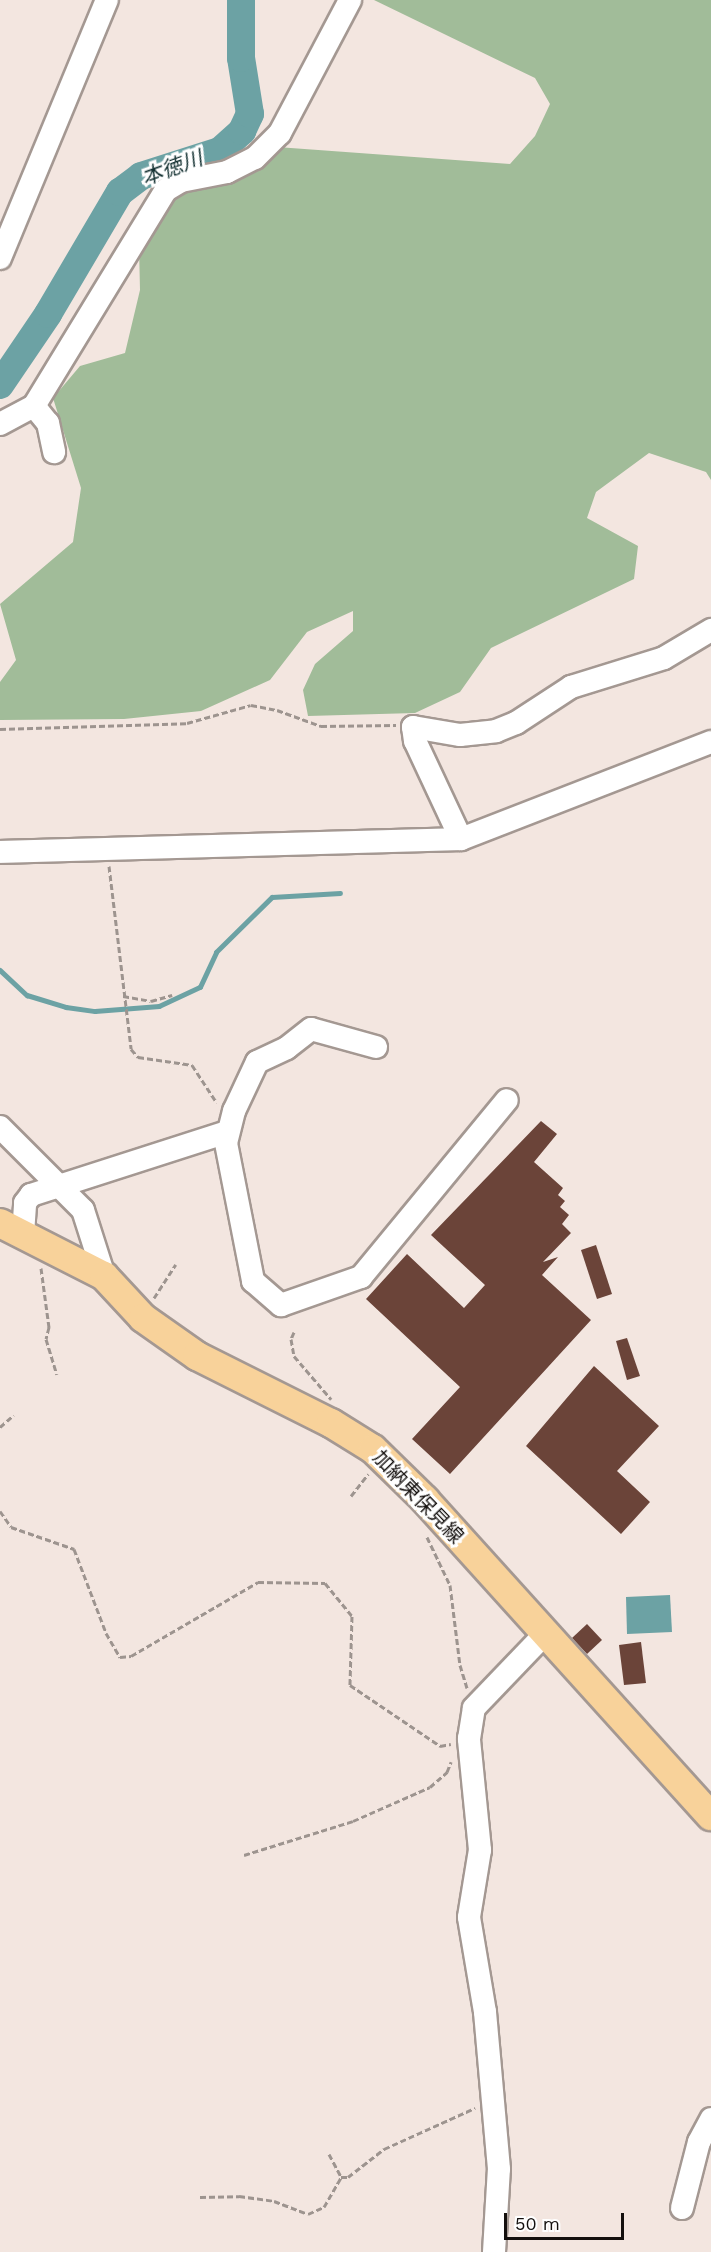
<!DOCTYPE html>
<html>
<head>
<meta charset="utf-8">
<style>
	body { margin:0 }
	#map { position:relative; width:711px; height:2252px; overflow:hidden; background:#f3e6e0; font-family:"Work Sans","Noto Sans JP",sans-serif }
	div>[style] { position:absolute }
	[style*='--x'] { left:calc(var(--x)*1px); top:calc(var(--y)*1px); width:calc(var(--w)*1px); rotate:calc(var(--a)*1deg) }
	.forest>* { inset:0; background:#a1bc99 }
	.water>* { inset:0; background:#6ca2a4 }
	.stream>* { height:4.5px; margin:-2.25px; padding:0 2.25px; transform-origin:2.25px; border-radius:2.25px; background:#6ca2a4 }
	.river>* { height:28px; margin:-14px; padding:0 14px; transform-origin:14px; border-radius:14px; background:#6ca2a4 }
	.building>* { inset:0; background:#6b4439 }
	.path>* { height:3px; margin-top:-1.5px; transform-origin:0; background:repeating-linear-gradient(90deg,#9d948f 0 6px,transparent 0 9px) }
	.roads { filter:drop-shadow(2px 0 #a49892) drop-shadow(-2px 0 #a49892) drop-shadow(0 2px #a49892) drop-shadow(0 -2px #a49892) }
	.minor>* { height:22px; margin:-11px; padding:0 11px; transform-origin:11px; border-radius:11px; background:#fff }
	.major>* { height:28px; margin:-14px; padding:0 14px; transform-origin:14px; border-radius:14px; background:#f8d29a }
	span { translate:-50% -50%; white-space:nowrap; text-align:center; line-height:1.15; -webkit-text-stroke:6px #fff; paint-order:stroke }
	.street-label { font-size:20px; color:#14100e }
	.water-label { font-size:21px; color:#133031; font-style:italic }
	.scale { position:absolute; left:504px; top:2213px; width:120px; height:27px; box-sizing:border-box; border:3px solid #14100e; border-top:0; padding-left:8px; font-size:18px; line-height:21px; white-space:nowrap; color:#14100e; -webkit-text-stroke:4px #fff; paint-order:stroke }
</style>
</head>
<body>
<div id="map">
	<div class="forest">
		<div style="clip-path:polygon(374px 0,711px 0,711px 480px,706px 472px,649px 453px,596px 492px,587px 518px,638px 546px,634px 579px,491px 648px,460px 692px,415px 713px,308px 716px,303px 690px,315px 664px,353px 631px,353px 611px,307px 632px,270px 680px,201px 711px,124px 719px,0 720px,0 682px,16px 660px,0 604px,73px 542px,81px 488px,53px 398px,80px 366px,125px 353px,140px 290px,139px 246px,163px 207px,190px 186px,277px 147px,510px 164px,535px 136px,550px 104px,535px 78px)"></div>
	</div>
	<div class="water">
		<div style="clip-path:polygon(670px 1595px,672px 1632px,627px 1634px,626px 1597px)"></div>
	</div>
	<div class="stream">
		<div style="--x:0;--y:970;--w:37;--a:43"></div>
		<div style="--x:27;--y:995;--w:41;--a:17.1"></div>
		<div style="--x:66;--y:1007;--w:29;--a:8"></div>
		<div style="--x:95;--y:1011;--w:64;--a:-4.5"></div>
		<div style="--x:159;--y:1006;--w:45;--a:-24.9"></div>
		<div style="--x:200;--y:987;--w:38;--a:-65"></div>
		<div style="--x:216;--y:952;--w:78;--a:-44.5"></div>
		<div style="--x:272;--y:897;--w:68;--a:-3.4"></div>
	</div>
	<div class="river">
		<div style="--x:0;--y:385;--w:86;--a:-55.9"></div>
		<div style="--x:48;--y:314;--w:142;--a:-59.5"></div>
		<div style="--x:120;--y:192;--w:26;--a:-37"></div>
		<div style="--x:141;--y:176;--w:83;--a:-17.6"></div>
		<div style="--x:220;--y:151;--w:30;--a:-42"></div>
		<div style="--x:242;--y:131;--w:19;--a:-65"></div>
		<div style="--x:250;--y:114;--w:57;--a:-99.1"></div>
		<div style="--x:241;--y:58;--w:58;--a:-90"></div>
	</div>
	<div class="building">
		<div style="clip-path:polygon(541px 1121px,557px 1134px,534px 1162px,563px 1188px,558px 1195px,565px 1201px,560px 1207px,569px 1215px,562px 1224px,571px 1233px,543px 1262px,558px 1257px,542px 1275px,591px 1320px,450px 1474px,412px 1439px,460px 1387px,366px 1299px,407px 1254px,464px 1308px,485px 1285px,431px 1235px)"></div>
		<div style="clip-path:polygon(596px 1245px,612px 1294px,597px 1299px,581px 1250px)"></div>
		<div style="clip-path:polygon(627px 1338px,640px 1376px,627px 1380px,616px 1341px)"></div>
		<div style="clip-path:polygon(594px 1366px,659px 1426px,617px 1471px,650px 1502px,621px 1534px,526px 1446px)"></div>
		<div style="clip-path:polygon(587px 1624px,602px 1640px,587px 1654px,572px 1638px)"></div>
		<div style="clip-path:polygon(641px 1642px,646px 1683px,624px 1685px,619px 1645px)"></div>
	</div>
	<div class="path">
		<div style="--x:0;--y:729;--w:187;--a:-1.8"></div>
		<div style="--x:187;--y:723;--w:66;--a:-15.7"></div>
		<div style="--x:251;--y:705;--w:26;--a:11"></div>
		<div style="--x:277;--y:710;--w:47;--a:20"></div>
		<div style="--x:321;--y:726;--w:75;--a:-0.8"></div>
		<div style="--x:109;--y:866;--w:184;--a:83.1"></div>
		<div style="--x:131;--y:1049;--w:11;--a:49"></div>
		<div style="--x:138;--y:1057;--w:55;--a:8.4"></div>
		<div style="--x:192;--y:1065;--w:45;--a:56.7"></div>
		<div style="--x:123;--y:996;--w:28;--a:10"></div>
		<div style="--x:151;--y:1001;--w:22;--a:-16"></div>
		<div style="--x:41;--y:1268;--w:60;--a:82.3"></div>
		<div style="--x:49;--y:1327;--w:12;--a:104"></div>
		<div style="--x:46;--y:1339;--w:37;--a:73"></div>
		<div style="--x:154;--y:1298;--w:40;--a:-57.1"></div>
		<div style="--x:294;--y:1332;--w:8;--a:113"></div>
		<div style="--x:291;--y:1339;--w:17;--a:80"></div>
		<div style="--x:294;--y:1356;--w:57;--a:49.3"></div>
		<div style="--x:0;--y:1427;--w:18;--a:-41"></div>
		<div style="--x:351;--y:1496;--w:28;--a:-52"></div>
		<div style="--x:0;--y:1511;--w:19;--a:55"></div>
		<div style="--x:11;--y:1527;--w:67;--a:19.2"></div>
		<div style="--x:74;--y:1549;--w:90;--a:69.1"></div>
		<div style="--x:106;--y:1633;--w:28;--a:60"></div>
		<div style="--x:120;--y:1657;--w:11;--a:-5"></div>
		<div style="--x:131;--y:1656;--w:147;--a:-30.2"></div>
		<div style="--x:258;--y:1582;--w:67;--a:0.9"></div>
		<div style="--x:325;--y:1583;--w:43;--a:50.7"></div>
		<div style="--x:352;--y:1616;--w:69;--a:91.7"></div>
		<div style="--x:350;--y:1685;--w:109;--a:34.1"></div>
		<div style="--x:440;--y:1746;--w:11;--a:-10"></div>
		<div style="--x:427;--y:1537;--w:53;--a:64.4"></div>
		<div style="--x:450;--y:1585;--w:81;--a:82.9"></div>
		<div style="--x:460;--y:1665;--w:24;--a:73"></div>
		<div style="--x:244;--y:1855;--w:114;--a:-17.3"></div>
		<div style="--x:353;--y:1821;--w:84;--a:-23.8"></div>
		<div style="--x:430;--y:1787;--w:23;--a:-41"></div>
		<div style="--x:447;--y:1772;--w:11;--a:-68"></div>
		<div style="--x:329;--y:2154;--w:26;--a:62"></div>
		<div style="--x:341;--y:2177;--w:7;--a:0"></div>
		<div style="--x:348;--y:2177;--w:46;--a:-37.9"></div>
		<div style="--x:384;--y:2149;--w:100;--a:-24.3"></div>
		<div style="--x:200;--y:2197;--w:39;--a:-1"></div>
		<div style="--x:239;--y:2196;--w:35;--a:8"></div>
		<div style="--x:274;--y:2201;--w:36;--a:21"></div>
		<div style="--x:308;--y:2214;--w:17;--a:-24"></div>
		<div style="--x:324;--y:2207;--w:34;--a:-60"></div>
	</div>
	<div class="roads">
		<div class="minor">
			<div style="--x:0;--y:258;--w:279;--a:-67.5"></div>
			<div style="--x:34;--y:406;--w:22;--a:51"></div>
			<div style="--x:48;--y:423;--w:30;--a:78"></div>
			<div style="--x:0;--y:424;--w:38;--a:-28"></div>
			<div style="--x:34;--y:406;--w:253;--a:-58.6"></div>
			<div style="--x:166;--y:190;--w:17;--a:-31"></div>
			<div style="--x:181;--y:181;--w:47;--a:-11.1"></div>
			<div style="--x:227;--y:172;--w:31;--a:-27"></div>
			<div style="--x:255;--y:158;--w:35;--a:-45"></div>
			<div style="--x:280;--y:133;--w:150;--a:-62.2"></div>
			<div style="--x:461;--y:839;--w:108;--a:-115.1"></div>
			<div style="--x:415;--y:741;--w:14;--a:-98"></div>
			<div style="--x:413;--y:727;--w:48;--a:9.7"></div>
			<div style="--x:460;--y:735;--w:36;--a:-6"></div>
			<div style="--x:496;--y:731;--w:22;--a:-22"></div>
			<div style="--x:516;--y:723;--w:66;--a:-33.2"></div>
			<div style="--x:571;--y:687;--w:97;--a:-17.3"></div>
			<div style="--x:664;--y:658;--w:55;--a:-30.8"></div>
			<div style="--x:0;--y:852;--w:461;--a:-1.6"></div>
			<div style="--x:461;--y:839;--w:268;--a:-21.2"></div>
			<div style="--x:376;--y:1047;--w:67;--a:-164.5"></div>
			<div style="--x:311;--y:1029;--w:31;--a:142"></div>
			<div style="--x:287;--y:1048;--w:33;--a:155"></div>
			<div style="--x:257;--y:1062;--w:54;--a:115.1"></div>
			<div style="--x:234;--y:1111;--w:33;--a:104"></div>
			<div style="--x:226;--y:1143;--w:141;--a:78.9"></div>
			<div style="--x:253;--y:1281;--w:37;--a:41"></div>
			<div style="--x:281;--y:1305;--w:85;--a:-19.3"></div>
			<div style="--x:361;--y:1277;--w:229;--a:-50.5"></div>
			<div style="--x:0;--y:1127;--w:117;--a:45"></div>
			<div style="--x:83;--y:1210;--w:69;--a:72.3"></div>
			<div style="--x:23;--y:1234;--w:31;--a:-86"></div>
			<div style="--x:25;--y:1203;--w:10;--a:-53"></div>
			<div style="--x:31;--y:1195;--w:206;--a:-17.8"></div>
			<div style="--x:682;--y:2208;--w:68;--a:-75.6"></div>
			<div style="--x:699;--y:2142;--w:26;--a:-62"></div>
			<div style="--x:494;--y:2252;--w:83;--a:-86.6"></div>
			<div style="--x:499;--y:2169;--w:158;--a:-95.1"></div>
			<div style="--x:485;--y:2012;--w:96;--a:-99.6"></div>
			<div style="--x:469;--y:1917;--w:68;--a:-80.7"></div>
			<div style="--x:480;--y:1850;--w:112;--a:-95.7"></div>
			<div style="--x:469;--y:1739;--w:31;--a:-81"></div>
			<div style="--x:474;--y:1708;--w:103;--a:-46.2"></div>
		</div>
		<div class="major">
			<div style="--x:0;--y:1223;--w:117;--a:27"></div>
			<div style="--x:104;--y:1276;--w:57;--a:47.1"></div>
			<div style="--x:143;--y:1318;--w:66;--a:35.1"></div>
			<div style="--x:197;--y:1356;--w:150;--a:26.6"></div>
			<div style="--x:331;--y:1423;--w:49;--a:31.8"></div>
			<div style="--x:373;--y:1449;--w:73;--a:44.4"></div>
			<div style="--x:425;--y:1500;--w:426;--a:47.9"></div>
		</div>
	</div>
	<div class="street-label">
		<span style="left:418px;top:1497px;rotate:46deg">加納東保見線</span>
	</div>
	<div class="water-label">
		<span style="left:172px;top:168px;rotate:-20deg">本徳川</span>
	</div>
	<div class="scale">50 m</div>
</div>
</body>
</html>
